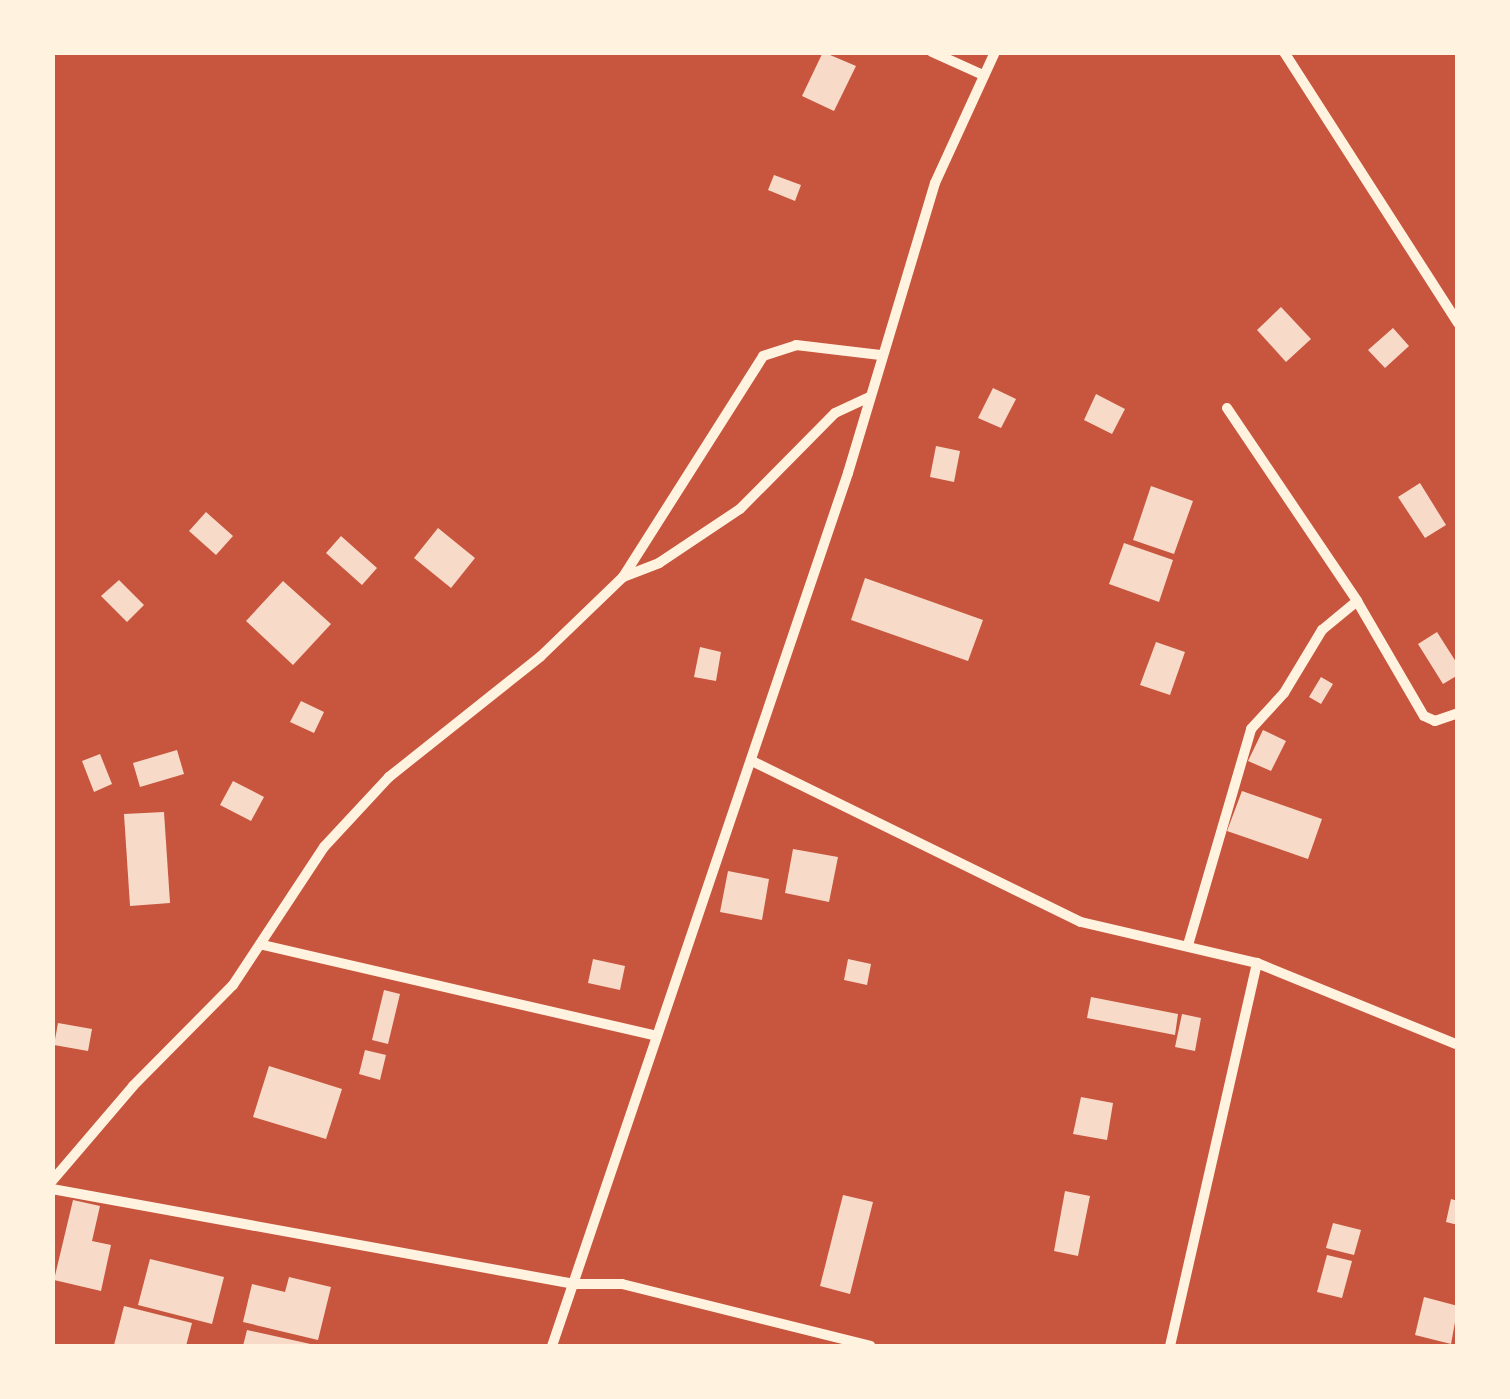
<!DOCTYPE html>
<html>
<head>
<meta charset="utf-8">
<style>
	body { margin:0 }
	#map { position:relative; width:1510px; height:1399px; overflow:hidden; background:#c8553d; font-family:"PT Sans Narrow",sans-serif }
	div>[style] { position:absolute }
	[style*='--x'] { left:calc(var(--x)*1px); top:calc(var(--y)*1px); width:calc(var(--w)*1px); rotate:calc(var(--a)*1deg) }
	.building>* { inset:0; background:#f7dbc8 }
	.minor>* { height:10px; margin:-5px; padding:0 5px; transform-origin:5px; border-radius:5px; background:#fff3e0 }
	span { translate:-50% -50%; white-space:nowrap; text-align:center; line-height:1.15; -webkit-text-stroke:8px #fff3e0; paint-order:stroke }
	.frame { position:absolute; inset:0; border:55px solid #fff3e0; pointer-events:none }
</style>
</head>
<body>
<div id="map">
	<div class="building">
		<div style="clip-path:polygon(823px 52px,856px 66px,834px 111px,802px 96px)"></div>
		<div style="clip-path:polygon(774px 175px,801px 185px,795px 201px,768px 190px)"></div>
		<div style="clip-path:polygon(1281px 307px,1311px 339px,1286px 362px,1257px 330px)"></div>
		<div style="clip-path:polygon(1393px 328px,1409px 346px,1385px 368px,1368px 350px)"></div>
		<div style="clip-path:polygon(993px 388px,1016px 399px,1001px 428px,978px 418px)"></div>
		<div style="clip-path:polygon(1096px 394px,1125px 409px,1112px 434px,1084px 420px)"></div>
		<div style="clip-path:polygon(936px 446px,960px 451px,954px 482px,930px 477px)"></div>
		<div style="clip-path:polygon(1420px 483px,1446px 525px,1425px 538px,1398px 497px)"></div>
		<div style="clip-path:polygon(1151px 486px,1193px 501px,1174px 554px,1133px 540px)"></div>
		<div style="clip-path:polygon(206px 512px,233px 536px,216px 555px,189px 531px)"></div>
		<div style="clip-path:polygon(438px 528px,475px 558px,451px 588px,414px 558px)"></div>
		<div style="clip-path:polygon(341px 536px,377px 568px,362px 585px,326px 553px)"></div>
		<div style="clip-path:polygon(1124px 543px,1173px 560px,1159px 602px,1109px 584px)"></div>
		<div style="clip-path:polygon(865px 578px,983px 620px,968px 661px,851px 620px)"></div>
		<div style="clip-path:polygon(119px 580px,144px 605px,127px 622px,101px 596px)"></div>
		<div style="clip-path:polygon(283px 581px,331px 624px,293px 665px,246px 621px)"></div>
		<div style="clip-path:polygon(1437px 632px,1458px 665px,1458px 675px,1443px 684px,1418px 644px)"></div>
		<div style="clip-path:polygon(1156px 642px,1185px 652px,1170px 695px,1140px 685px)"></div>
		<div style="clip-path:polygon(700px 647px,721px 652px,716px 681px,694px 677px)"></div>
		<div style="clip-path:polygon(1321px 677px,1333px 684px,1321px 704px,1309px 697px)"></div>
		<div style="clip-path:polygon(301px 701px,324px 712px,314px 733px,290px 722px)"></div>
		<div style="clip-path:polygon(1263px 730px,1286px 741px,1271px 771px,1248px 761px)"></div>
		<div style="clip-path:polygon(177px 750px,184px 774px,140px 787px,133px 763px)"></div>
		<div style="clip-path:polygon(100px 754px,112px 784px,94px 792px,82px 761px)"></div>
		<div style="clip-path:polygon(233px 781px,264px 797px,251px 821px,220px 805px)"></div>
		<div style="clip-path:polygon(1242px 791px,1322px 819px,1308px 859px,1227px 831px)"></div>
		<div style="clip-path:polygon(164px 812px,170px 903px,130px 906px,124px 814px)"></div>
		<div style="clip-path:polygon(793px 849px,838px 857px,829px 902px,785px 893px)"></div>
		<div style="clip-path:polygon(728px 871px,769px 879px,762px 920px,720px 912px)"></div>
		<div style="clip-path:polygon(593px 959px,625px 966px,620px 990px,588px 983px)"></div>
		<div style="clip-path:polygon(848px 959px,871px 964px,867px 985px,844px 980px)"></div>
		<div style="clip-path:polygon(384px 990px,400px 994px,388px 1044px,372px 1040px)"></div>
		<div style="clip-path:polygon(1091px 997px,1178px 1014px,1175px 1035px,1087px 1018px)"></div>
		<div style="clip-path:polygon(1182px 1014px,1201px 1018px,1195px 1051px,1175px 1047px)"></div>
		<div style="clip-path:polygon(58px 1023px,92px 1029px,88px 1051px,54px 1045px)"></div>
		<div style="clip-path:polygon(365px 1050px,386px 1055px,380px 1080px,359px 1074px)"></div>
		<div style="clip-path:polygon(269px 1066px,342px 1089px,326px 1139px,253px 1117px)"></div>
		<div style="clip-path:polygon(1081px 1097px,1113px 1103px,1107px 1140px,1073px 1134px)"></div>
		<div style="clip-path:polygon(1065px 1191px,1090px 1196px,1078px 1256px,1054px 1251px)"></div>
		<div style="clip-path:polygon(843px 1195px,873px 1202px,850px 1294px,820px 1286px)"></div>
		<div style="clip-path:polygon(1451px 1199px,1458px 1201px,1458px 1225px,1446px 1222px)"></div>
		<div style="clip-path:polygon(73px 1200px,100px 1206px,92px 1241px,111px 1245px,101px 1291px,54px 1280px)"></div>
		<div style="clip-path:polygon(1333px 1223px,1361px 1230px,1354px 1255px,1326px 1248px)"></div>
		<div style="clip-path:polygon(1327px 1255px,1352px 1261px,1342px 1298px,1317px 1292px)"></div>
		<div style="clip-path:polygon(150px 1259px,224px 1277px,212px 1324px,138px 1305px)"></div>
		<div style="clip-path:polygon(289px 1277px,331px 1287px,318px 1340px,243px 1322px,252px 1284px,285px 1292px)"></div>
		<div style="clip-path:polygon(1424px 1297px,1458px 1306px,1451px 1344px,1415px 1335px)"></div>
		<div style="clip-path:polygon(124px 1306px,192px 1323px,186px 1346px,114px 1345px)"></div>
		<div style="clip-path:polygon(247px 1330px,315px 1345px,315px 1346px,243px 1346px)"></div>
	</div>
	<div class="minor">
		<div style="--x:932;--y:52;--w:56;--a:24.3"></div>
		<div style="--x:1284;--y:52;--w:322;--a:57.3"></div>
		<div style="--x:1227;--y:408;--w:233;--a:56"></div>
		<div style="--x:1357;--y:601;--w:133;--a:59.8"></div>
		<div style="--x:1424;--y:716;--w:12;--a:24"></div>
		<div style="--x:1435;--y:721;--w:24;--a:-19"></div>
		<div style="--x:623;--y:577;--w:39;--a:-21"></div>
		<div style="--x:659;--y:563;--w:97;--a:-33.7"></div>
		<div style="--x:740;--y:509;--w:135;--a:-45.3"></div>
		<div style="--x:835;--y:413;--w:38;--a:-25"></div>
		<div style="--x:752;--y:761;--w:366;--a:26.1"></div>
		<div style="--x:1081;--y:922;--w:181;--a:13.1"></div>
		<div style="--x:1257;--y:963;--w:217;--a:22.2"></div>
		<div style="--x:263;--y:945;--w:403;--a:13"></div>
		<div style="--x:1188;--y:945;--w:225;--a:-73.7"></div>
		<div style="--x:1251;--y:729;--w:49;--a:-47.5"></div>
		<div style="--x:1284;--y:693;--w:74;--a:-58.9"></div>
		<div style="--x:1322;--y:630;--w:45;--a:-39.6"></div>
		<div style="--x:52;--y:1181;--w:125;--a:-49.5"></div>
		<div style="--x:133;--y:1086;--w:142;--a:-45.3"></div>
		<div style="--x:233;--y:985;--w:165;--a:-56.6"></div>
		<div style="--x:324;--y:847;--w:96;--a:-47.1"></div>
		<div style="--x:389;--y:777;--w:194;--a:-38.5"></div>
		<div style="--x:541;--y:656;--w:114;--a:-43.9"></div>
		<div style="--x:623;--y:577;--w:262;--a:-57.6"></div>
		<div style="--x:763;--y:356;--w:35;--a:-18"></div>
		<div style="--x:796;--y:345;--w:85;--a:6.8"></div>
		<div style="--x:52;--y:1189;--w:531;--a:10.31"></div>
		<div style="--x:574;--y:1284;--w:48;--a:0"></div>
		<div style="--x:622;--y:1284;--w:256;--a:14"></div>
		<div style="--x:552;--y:1346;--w:922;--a:-71.27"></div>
		<div style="--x:848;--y:473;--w:303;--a:-73.3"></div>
		<div style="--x:935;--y:183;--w:144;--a:-65.4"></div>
		<div style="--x:1170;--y:1346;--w:393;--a:-77.2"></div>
	</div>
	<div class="frame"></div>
</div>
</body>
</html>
